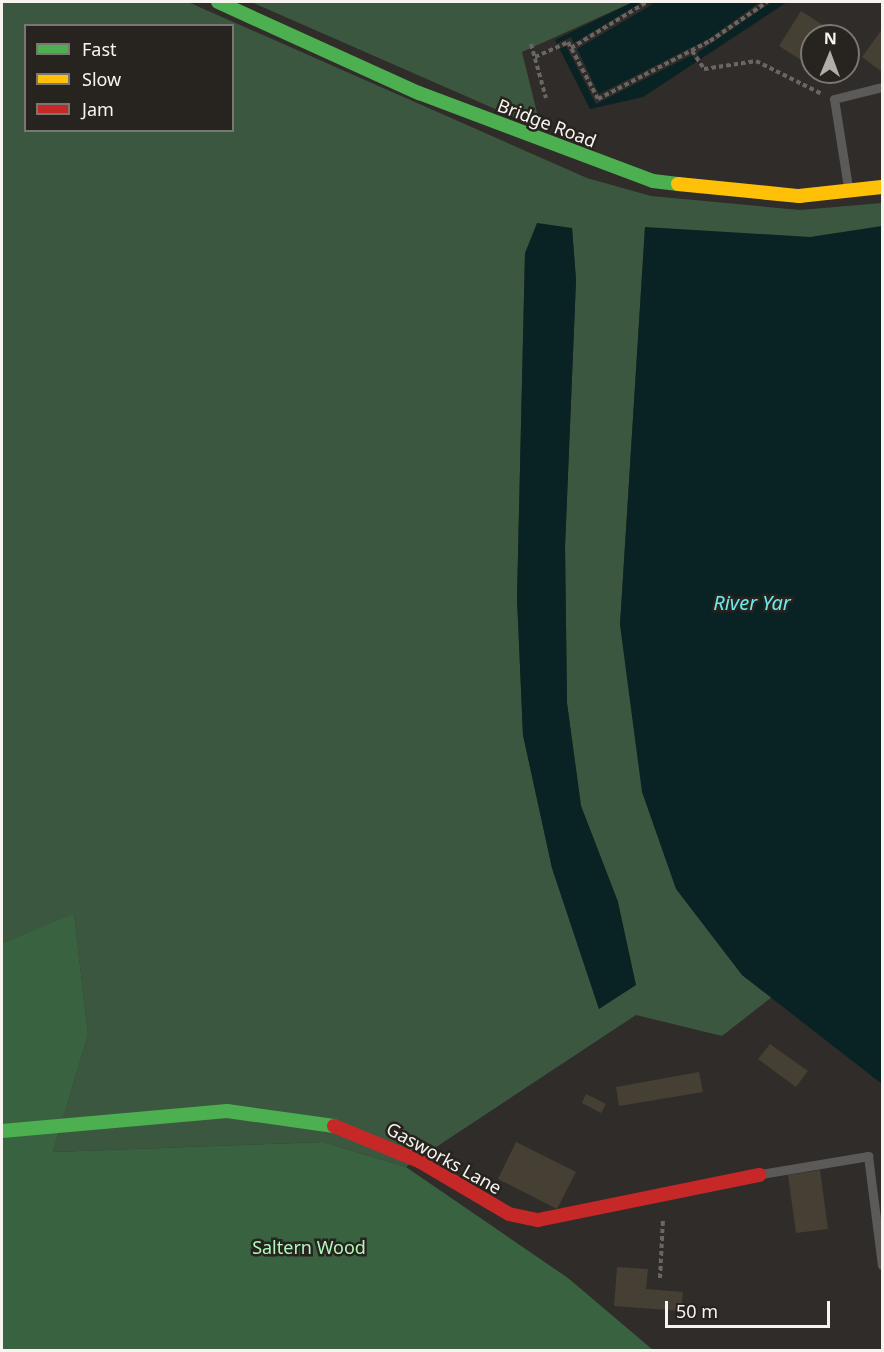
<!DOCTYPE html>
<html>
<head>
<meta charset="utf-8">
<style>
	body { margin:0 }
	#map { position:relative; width:884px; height:1352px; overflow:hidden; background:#2f2c29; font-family:"Noto Sans",sans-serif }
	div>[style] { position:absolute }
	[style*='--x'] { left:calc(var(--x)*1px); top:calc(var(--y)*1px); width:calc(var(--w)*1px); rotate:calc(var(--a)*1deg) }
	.green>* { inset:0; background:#3b573f }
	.forest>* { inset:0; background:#396340 }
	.water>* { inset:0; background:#092223 }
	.pier>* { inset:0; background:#2f2c29 }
	.building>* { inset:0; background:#464034 }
	.path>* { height:4px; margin-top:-2px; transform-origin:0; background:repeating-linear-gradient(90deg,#686764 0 4.5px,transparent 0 7.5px) }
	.lane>* { height:9px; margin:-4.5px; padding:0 4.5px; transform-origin:4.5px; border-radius:4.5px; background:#5c5a58 }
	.fast>* { height:14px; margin:-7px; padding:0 7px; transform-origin:7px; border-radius:7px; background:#4caf50 }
	.slow>* { height:14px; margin:-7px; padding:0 7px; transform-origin:7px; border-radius:7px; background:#ffc107 }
	.jam>* { height:14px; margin:-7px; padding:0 7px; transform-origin:7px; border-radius:7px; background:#c62828 }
	span { translate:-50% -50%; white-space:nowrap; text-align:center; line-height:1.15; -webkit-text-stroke:5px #27231e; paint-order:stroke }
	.street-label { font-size:18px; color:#f7f4f0 }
	.park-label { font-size:18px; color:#aef9ba }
	.water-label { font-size:20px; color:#6bebef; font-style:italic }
	.frame { position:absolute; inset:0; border:3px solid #f7f4f0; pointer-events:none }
	.legend { position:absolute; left:24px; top:24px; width:210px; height:108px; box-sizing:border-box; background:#27231e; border:2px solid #7a7772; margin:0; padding:8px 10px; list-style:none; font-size:18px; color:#f7f4f0 }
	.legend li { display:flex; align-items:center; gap:12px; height:30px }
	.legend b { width:30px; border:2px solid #7a7772 }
	.north { position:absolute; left:800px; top:24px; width:60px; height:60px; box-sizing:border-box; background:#27231e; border:2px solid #7a7772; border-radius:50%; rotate:1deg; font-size:16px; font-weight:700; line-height:24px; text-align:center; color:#f7f4f0 }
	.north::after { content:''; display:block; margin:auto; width:21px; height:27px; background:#b1aeaa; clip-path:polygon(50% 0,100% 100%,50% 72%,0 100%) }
	.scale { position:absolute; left:665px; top:1301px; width:165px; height:27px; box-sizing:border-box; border:3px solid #f7f4f0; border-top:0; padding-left:8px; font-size:18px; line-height:21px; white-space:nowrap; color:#f7f4f0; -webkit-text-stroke:4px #27231e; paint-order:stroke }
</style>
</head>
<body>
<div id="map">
	<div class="green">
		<div style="clip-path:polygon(evenodd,2px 2px,188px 2px,587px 178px,651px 196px,800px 210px,882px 203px,882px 746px,763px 236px,645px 228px,620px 625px,742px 975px,772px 997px,722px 1036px,636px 1015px,406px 1167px,323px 1142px,53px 1152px,88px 1035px,74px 915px,2px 943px,2px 2px,26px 26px,232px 26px,232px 130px,26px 130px,26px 26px,2px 2px,572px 228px,576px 280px,565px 547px,567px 703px,581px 806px,618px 902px,599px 1009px,552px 868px,523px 735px,517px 598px,525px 253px,572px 228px)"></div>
		<div style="clip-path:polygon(251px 2px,633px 2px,522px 52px,541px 129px)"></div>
	</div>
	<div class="forest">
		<div style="clip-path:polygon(74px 914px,88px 1035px,53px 1152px,323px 1142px,406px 1167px,568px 1278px,653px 1350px,2px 1350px,2px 943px)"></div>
	</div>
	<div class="water">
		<div style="clip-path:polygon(633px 2px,787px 2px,643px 97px,590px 109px,555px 40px)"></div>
		<div style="clip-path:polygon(537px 223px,572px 228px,576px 280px,565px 547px,567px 703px,581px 806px,618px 902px,636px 985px,599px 1009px,552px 868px,523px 735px,517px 598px,525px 253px)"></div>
		<div style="clip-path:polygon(882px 226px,882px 1084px,742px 975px,676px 889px,642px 792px,620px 625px,645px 227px,810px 237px)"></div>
	</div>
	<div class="pier">
		<div style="clip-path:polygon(642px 2px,653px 4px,577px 49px,599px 94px,710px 38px,760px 2px,772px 2px,697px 53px,701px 59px,697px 62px,692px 55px,596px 104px,566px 46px,557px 50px,554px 45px,571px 37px,574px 43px)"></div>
	</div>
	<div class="building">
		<div style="clip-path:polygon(801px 11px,840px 36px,812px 36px,812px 67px,779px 46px)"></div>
		<div style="clip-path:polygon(882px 29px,882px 72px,862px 57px)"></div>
		<div style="clip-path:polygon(770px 1044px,808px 1071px,796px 1087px,758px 1059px)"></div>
		<div style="clip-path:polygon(699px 1072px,703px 1092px,619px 1106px,616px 1087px)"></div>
		<div style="clip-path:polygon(586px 1094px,606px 1104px,601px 1113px,582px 1103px)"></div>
		<div style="clip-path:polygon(516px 1142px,576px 1172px,557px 1209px,498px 1179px)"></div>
		<div style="clip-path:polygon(820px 1170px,828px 1229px,796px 1233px,788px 1175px)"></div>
		<div style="clip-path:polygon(617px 1267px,648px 1269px,646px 1289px,683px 1292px,681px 1311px,614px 1306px)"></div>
	</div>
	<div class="path">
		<div style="--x:531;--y:44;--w:56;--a:74.5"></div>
		<div style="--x:571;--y:48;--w:89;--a:-31.2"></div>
		<div style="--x:692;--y:51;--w:22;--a:56"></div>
		<div style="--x:704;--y:69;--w:53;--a:-8.7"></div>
		<div style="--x:756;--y:61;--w:74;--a:26.6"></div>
		<div style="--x:535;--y:57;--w:36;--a:-24"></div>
		<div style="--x:568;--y:42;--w:64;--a:62.2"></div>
		<div style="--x:598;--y:99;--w:126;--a:-27.4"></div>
		<div style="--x:710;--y:41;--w:69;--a:-34.4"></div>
		<div style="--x:660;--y:1278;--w:59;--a:-87.1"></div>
	</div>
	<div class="lane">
		<div style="--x:848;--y:187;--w:89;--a:-99"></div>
		<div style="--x:834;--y:99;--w:49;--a:-14"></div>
		<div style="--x:761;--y:1174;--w:109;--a:-9.5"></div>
		<div style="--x:868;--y:1156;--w:110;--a:82.7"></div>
	</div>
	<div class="fast">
		<div style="--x:218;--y:2;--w:221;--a:24.4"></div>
		<div style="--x:419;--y:93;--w:250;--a:20.6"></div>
		<div style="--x:653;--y:181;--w:25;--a:7"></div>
		<div style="--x:2;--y:1131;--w:226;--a:-5.1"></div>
		<div style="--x:227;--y:1111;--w:108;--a:8"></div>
	</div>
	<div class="slow">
		<div style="--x:678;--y:184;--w:122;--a:5.7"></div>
		<div style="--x:799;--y:196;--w:83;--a:-6.2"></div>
	</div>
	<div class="jam">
		<div style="--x:334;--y:1126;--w:92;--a:22.4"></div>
		<div style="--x:419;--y:1161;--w:104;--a:30.5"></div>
		<div style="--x:509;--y:1214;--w:30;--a:12"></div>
		<div style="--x:538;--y:1220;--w:226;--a:-11.5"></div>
	</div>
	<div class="street-label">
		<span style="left:547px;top:123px;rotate:21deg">Bridge Road</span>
		<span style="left:444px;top:1158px;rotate:29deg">Gasworks Lane</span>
	</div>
	<div class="park-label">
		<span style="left:309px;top:1247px">Saltern Wood</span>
	</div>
	<div class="water-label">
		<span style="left:752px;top:602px">River Yar</span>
	</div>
	<div class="frame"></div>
	<ul class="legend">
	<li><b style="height:8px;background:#4caf50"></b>Fast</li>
	<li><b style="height:8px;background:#ffc107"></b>Slow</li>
	<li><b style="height:8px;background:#c62828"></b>Jam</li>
	</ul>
	<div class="north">N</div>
	<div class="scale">50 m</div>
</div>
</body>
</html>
